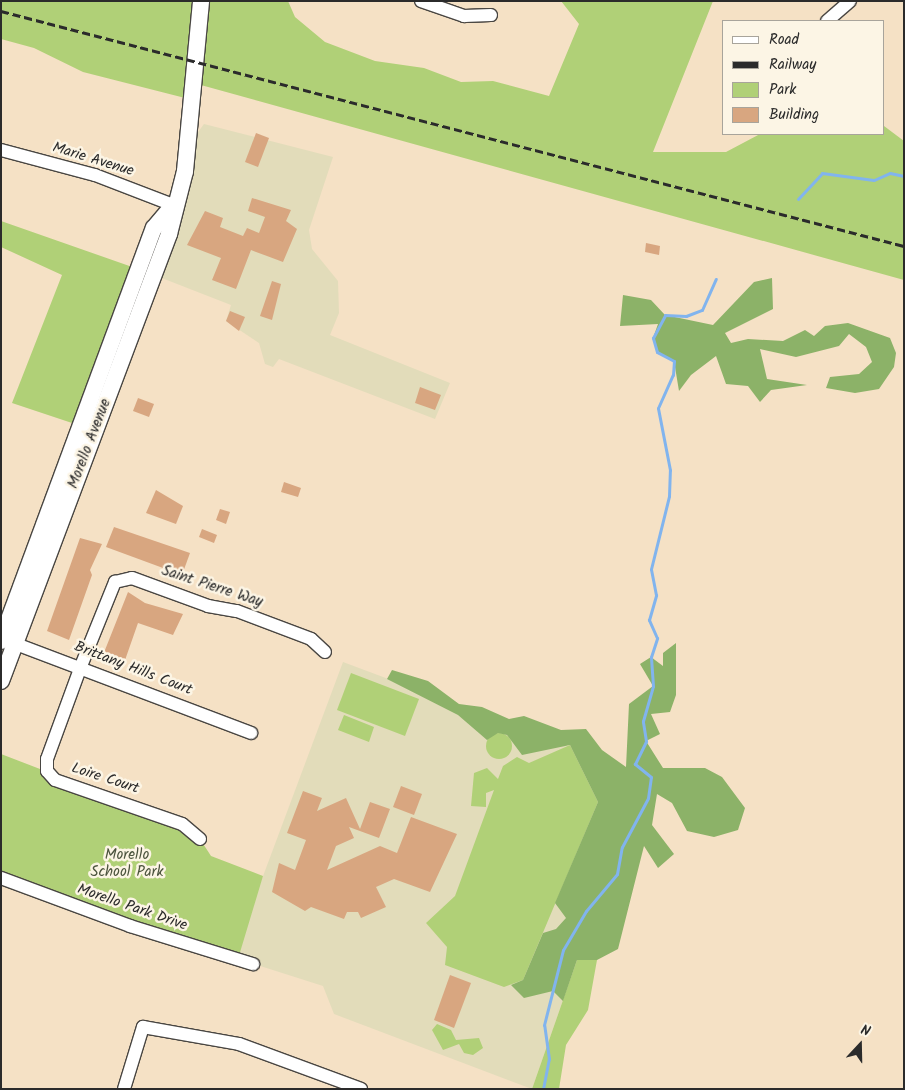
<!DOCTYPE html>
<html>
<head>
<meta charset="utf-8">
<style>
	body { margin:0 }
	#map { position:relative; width:905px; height:1090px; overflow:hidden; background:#f5e1c5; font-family:Kalam,sans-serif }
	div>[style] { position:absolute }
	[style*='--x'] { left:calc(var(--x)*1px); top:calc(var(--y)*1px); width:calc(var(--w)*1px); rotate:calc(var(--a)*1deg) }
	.built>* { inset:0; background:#e2dcba }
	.green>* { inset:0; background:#b0d077 }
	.round { border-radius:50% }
	.forest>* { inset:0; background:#8cb268 }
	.stream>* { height:3px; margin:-1.5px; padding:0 1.5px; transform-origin:1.5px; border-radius:1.5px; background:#81b4ee }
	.building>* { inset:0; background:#d8a680 }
	.roads { filter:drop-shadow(1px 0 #494642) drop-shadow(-1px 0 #494642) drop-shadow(0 1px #494642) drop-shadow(0 -1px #494642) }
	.minor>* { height:12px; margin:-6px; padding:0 6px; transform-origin:6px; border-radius:6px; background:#fff }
	.tertiary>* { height:16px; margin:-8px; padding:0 8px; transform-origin:8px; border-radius:8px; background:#fff }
	.rail>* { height:3px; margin-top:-1.5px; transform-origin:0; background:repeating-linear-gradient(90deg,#2b2b2b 0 8px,transparent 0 12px) }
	span { translate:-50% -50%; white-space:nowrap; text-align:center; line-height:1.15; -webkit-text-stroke:5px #fcf5e5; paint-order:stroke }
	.street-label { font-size:15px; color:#2b2b2b }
	.park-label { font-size:15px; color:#4c543e }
	.frame { position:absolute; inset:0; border:2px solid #2b2b2b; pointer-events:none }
	.legend { position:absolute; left:722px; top:20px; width:162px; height:115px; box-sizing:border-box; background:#fcf5e5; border:1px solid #a8a49b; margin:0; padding:6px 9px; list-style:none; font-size:15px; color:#2b2b2b }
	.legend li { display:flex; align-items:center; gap:10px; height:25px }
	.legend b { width:25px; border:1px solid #a8a49b }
	.north { position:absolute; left:835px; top:1020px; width:50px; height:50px; -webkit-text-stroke:4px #fcf5e5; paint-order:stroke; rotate:21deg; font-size:14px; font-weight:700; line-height:20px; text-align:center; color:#2b2b2b }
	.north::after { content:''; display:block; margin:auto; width:18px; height:22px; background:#2b2b2b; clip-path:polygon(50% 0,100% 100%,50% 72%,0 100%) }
</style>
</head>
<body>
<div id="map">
	<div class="built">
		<div style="clip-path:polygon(204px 124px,333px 157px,309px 230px,312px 249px,338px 281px,339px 313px,330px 335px,450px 383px,435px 419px,279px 359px,273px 367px,265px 364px,259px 343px,226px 321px,231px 305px,154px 275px,187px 147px)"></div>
		<div style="clip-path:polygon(343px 662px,642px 774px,532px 1089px,334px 1014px,323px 986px,238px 959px,253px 903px)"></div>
	</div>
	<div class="green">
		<div style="clip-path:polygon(1px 1px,288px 1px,295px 17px,325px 42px,375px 61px,424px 68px,461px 82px,493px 81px,549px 96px,579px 24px,561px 1px,713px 1px,653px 152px,726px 152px,760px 134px,884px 134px,884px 126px,904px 141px,904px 280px,190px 82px,189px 99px,83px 72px,34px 48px,1px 39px)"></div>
		<div style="clip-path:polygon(1px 221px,138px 269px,78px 425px,12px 403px,62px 275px,1px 247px)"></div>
		<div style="clip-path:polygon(351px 673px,419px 699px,405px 736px,337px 710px)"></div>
		<div style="clip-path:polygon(344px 715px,374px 727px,369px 742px,338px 730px)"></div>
		<div class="round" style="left:486px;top:733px;width:26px;height:26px"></div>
		<div style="clip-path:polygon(570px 745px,598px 802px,523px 980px,504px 987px,445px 965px,447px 947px,426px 923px,455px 896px,494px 790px,486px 793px,486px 807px,471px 806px,474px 773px,487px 768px,498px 779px,503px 766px,517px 757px,529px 763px)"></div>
		<div style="clip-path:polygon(1px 754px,144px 809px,200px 839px,211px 856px,263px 876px,238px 959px,1px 878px)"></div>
		<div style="clip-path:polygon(577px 960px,597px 960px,588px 1010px,566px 1045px,559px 1089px,532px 1089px)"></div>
		<div style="clip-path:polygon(437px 1024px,451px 1030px,456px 1040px,479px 1038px,483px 1048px,473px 1055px,464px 1053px,459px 1044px,443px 1050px,432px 1030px)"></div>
	</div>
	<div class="forest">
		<div style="clip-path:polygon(772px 278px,773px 309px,725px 333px,731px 343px,748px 339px,783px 341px,805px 330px,814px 336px,825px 326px,848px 323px,890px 338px,896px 353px,894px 367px,879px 389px,855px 393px,826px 388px,830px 377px,859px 374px,872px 362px,866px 347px,849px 334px,839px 346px,796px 357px,760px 349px,767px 379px,807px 385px,771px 390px,760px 402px,748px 386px,726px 384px,716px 356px,691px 375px,679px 391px,674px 361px,657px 352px,653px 338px,658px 324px,620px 326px,623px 295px,651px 300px,665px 315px,713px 325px,754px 282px)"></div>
		<div style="clip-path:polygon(676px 643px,676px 695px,670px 712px,651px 714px,660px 734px,646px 741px,663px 768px,705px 768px,722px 777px,745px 808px,738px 830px,714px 837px,687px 831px,672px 803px,657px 794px,652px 825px,674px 854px,658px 868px,644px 846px,618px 949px,597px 960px,577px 960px,563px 1001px,553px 991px,524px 998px,511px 985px,523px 980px,543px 933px,556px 929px,566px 918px,555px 903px,598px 802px,570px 745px,522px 755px,507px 735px,498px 733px,487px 740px,458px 715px,387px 679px,392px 670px,428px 681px,459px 704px,482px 707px,509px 719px,524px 716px,561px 730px,586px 729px,602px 750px,626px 767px,629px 704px,653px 686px,640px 664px,651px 657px,663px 666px,663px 653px)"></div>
	</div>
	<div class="stream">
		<div style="--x:798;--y:199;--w:35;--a:-47"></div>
		<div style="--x:822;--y:173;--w:52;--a:7.7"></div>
		<div style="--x:874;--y:180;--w:17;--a:-24"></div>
		<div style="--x:890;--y:173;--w:14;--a:12"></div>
		<div style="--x:543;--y:1089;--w:31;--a:-79"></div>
		<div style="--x:549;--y:1059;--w:34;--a:-98"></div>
		<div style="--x:544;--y:1025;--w:77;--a:-75.8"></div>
		<div style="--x:563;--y:950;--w:45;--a:-59.5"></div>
		<div style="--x:586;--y:911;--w:48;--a:-50"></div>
		<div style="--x:617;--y:874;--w:27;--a:-80"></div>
		<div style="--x:622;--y:847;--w:55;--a:-62"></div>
		<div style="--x:648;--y:798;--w:21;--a:-82"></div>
		<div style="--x:651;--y:777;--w:21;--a:-141"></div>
		<div style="--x:635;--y:764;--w:25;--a:-64"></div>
		<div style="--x:646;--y:741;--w:20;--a:-99"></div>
		<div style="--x:643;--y:721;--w:36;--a:-74"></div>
		<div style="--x:653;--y:686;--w:29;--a:-94"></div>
		<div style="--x:651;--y:657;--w:20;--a:-72"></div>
		<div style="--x:657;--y:638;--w:20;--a:-114"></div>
		<div style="--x:649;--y:620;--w:26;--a:-74"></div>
		<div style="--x:656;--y:595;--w:26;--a:-101"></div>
		<div style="--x:651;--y:569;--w:75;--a:-76.1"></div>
		<div style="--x:669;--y:496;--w:26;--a:-88"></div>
		<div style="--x:670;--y:470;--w:63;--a:-101"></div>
		<div style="--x:658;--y:408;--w:36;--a:-66"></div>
		<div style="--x:673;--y:375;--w:14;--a:-86"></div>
		<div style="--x:674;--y:361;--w:19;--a:-152"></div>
		<div style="--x:657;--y:352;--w:15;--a:-106"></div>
		<div style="--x:653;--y:338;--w:26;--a:-62"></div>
		<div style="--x:665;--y:315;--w:21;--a:3"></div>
		<div style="--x:686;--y:316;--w:17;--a:-21"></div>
		<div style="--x:702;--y:310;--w:34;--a:-66"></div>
	</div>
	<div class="building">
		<div style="clip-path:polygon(256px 133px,269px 138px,258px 167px,245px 162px)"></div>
		<div style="clip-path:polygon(252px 198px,291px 210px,286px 221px,297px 229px,283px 262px,251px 250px,236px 289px,212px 280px,221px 258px,187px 245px,205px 211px,223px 218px,220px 227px,243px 236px,247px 228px,259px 233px,265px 217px,248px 211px)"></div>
		<div style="clip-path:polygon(646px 243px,660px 246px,659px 255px,645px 252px)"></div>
		<div style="clip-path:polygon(272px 281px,281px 284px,272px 320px,260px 316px)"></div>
		<div style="clip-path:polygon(230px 311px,245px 317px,239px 331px,226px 321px)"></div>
		<div style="clip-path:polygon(420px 387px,441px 395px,435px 410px,415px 403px)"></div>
		<div style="clip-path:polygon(138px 398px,154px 404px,149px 417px,133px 411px)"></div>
		<div style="clip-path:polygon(284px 482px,301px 488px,298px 497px,281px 492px)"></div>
		<div style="clip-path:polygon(156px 490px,183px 506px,176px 524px,146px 513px)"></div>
		<div style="clip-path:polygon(220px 509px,230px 512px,226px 524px,216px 520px)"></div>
		<div style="clip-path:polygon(114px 527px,190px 553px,182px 575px,106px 547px)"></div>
		<div style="clip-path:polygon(202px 529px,217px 535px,214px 543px,199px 537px)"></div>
		<div style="clip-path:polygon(80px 538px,102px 544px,90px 570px,92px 575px,69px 640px,47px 631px)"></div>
		<div style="clip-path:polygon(128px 592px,145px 603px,183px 614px,173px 635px,138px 623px,124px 663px,118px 663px,103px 655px)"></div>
		<div style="clip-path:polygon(401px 786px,422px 794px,414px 815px,393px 807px)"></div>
		<div style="clip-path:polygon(303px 791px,322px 798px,317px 811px,346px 798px,360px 829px,370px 802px,390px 809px,379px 838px,349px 827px,354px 838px,336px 846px,327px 870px,380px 846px,397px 853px,411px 817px,457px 834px,430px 892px,394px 879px,376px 887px,386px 907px,361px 918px,358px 912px,347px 912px,344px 919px,311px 907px,305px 911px,272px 892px,279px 863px,295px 870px,306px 840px,287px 833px)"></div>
		<div style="clip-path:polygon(450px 975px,471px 983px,454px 1028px,434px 1020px)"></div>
	</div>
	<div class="roads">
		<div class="minor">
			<div style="--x:421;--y:1;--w:46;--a:19.2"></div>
			<div style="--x:464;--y:16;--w:27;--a:-2"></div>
			<div style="--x:827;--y:21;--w:30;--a:-41"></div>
			<div style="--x:1;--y:150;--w:97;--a:14.9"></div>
			<div style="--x:95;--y:175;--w:84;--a:21"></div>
			<div style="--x:8;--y:641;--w:260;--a:20.7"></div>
			<div style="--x:200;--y:839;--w:23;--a:-140"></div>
			<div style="--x:182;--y:824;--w:134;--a:-160.9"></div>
			<div style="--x:55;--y:780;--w:12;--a:-132"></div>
			<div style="--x:47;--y:771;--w:12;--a:-90"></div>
			<div style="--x:47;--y:759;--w:99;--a:-69.9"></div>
			<div style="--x:81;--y:666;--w:91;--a:-68"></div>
			<div style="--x:115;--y:582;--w:17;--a:-13"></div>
			<div style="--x:132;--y:578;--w:81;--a:20.2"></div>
			<div style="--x:208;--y:606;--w:29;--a:10"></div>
			<div style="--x:237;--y:611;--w:79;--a:20.7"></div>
			<div style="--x:311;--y:639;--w:19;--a:43"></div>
			<div style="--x:1;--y:878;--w:138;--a:20.4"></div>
			<div style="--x:130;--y:926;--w:129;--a:17.2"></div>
			<div style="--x:124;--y:1089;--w:65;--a:-73"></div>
			<div style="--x:143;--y:1027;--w:97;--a:10"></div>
			<div style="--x:239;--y:1044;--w:130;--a:20.2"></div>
		</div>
		<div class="tertiary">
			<div style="--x:1;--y:641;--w:440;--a:-69.7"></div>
			<div style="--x:154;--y:228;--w:30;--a:-50"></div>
			<div style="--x:1;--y:681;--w:478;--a:-69.4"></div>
			<div style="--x:169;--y:234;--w:65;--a:-75.7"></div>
			<div style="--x:185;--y:171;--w:171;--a:-84.6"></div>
		</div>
	</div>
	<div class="rail">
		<div style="--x:1;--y:11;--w:933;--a:14.59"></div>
	</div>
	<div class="street-label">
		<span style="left:93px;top:160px;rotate:17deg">Marie Avenue</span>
		<span style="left:90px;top:444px;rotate:-69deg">Morello Avenue</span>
		<span style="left:212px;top:587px;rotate:18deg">Saint Pierre Way</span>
		<span style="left:133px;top:669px;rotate:21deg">Brittany Hills Court</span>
		<span style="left:105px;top:779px;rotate:18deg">Loire Court</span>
		<span style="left:132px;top:908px;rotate:19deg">Morello Park Drive</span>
	</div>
	<div class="park-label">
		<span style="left:127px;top:864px">Morello<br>School Park</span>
	</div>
	<div class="frame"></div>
	<ul class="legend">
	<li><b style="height:6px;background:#fff"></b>Road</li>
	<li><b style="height:6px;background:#2b2b2b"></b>Railway</li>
	<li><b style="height:14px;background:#b0d077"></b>Park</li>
	<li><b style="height:14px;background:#d8a680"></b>Building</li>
	</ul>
	<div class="north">N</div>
</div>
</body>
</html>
